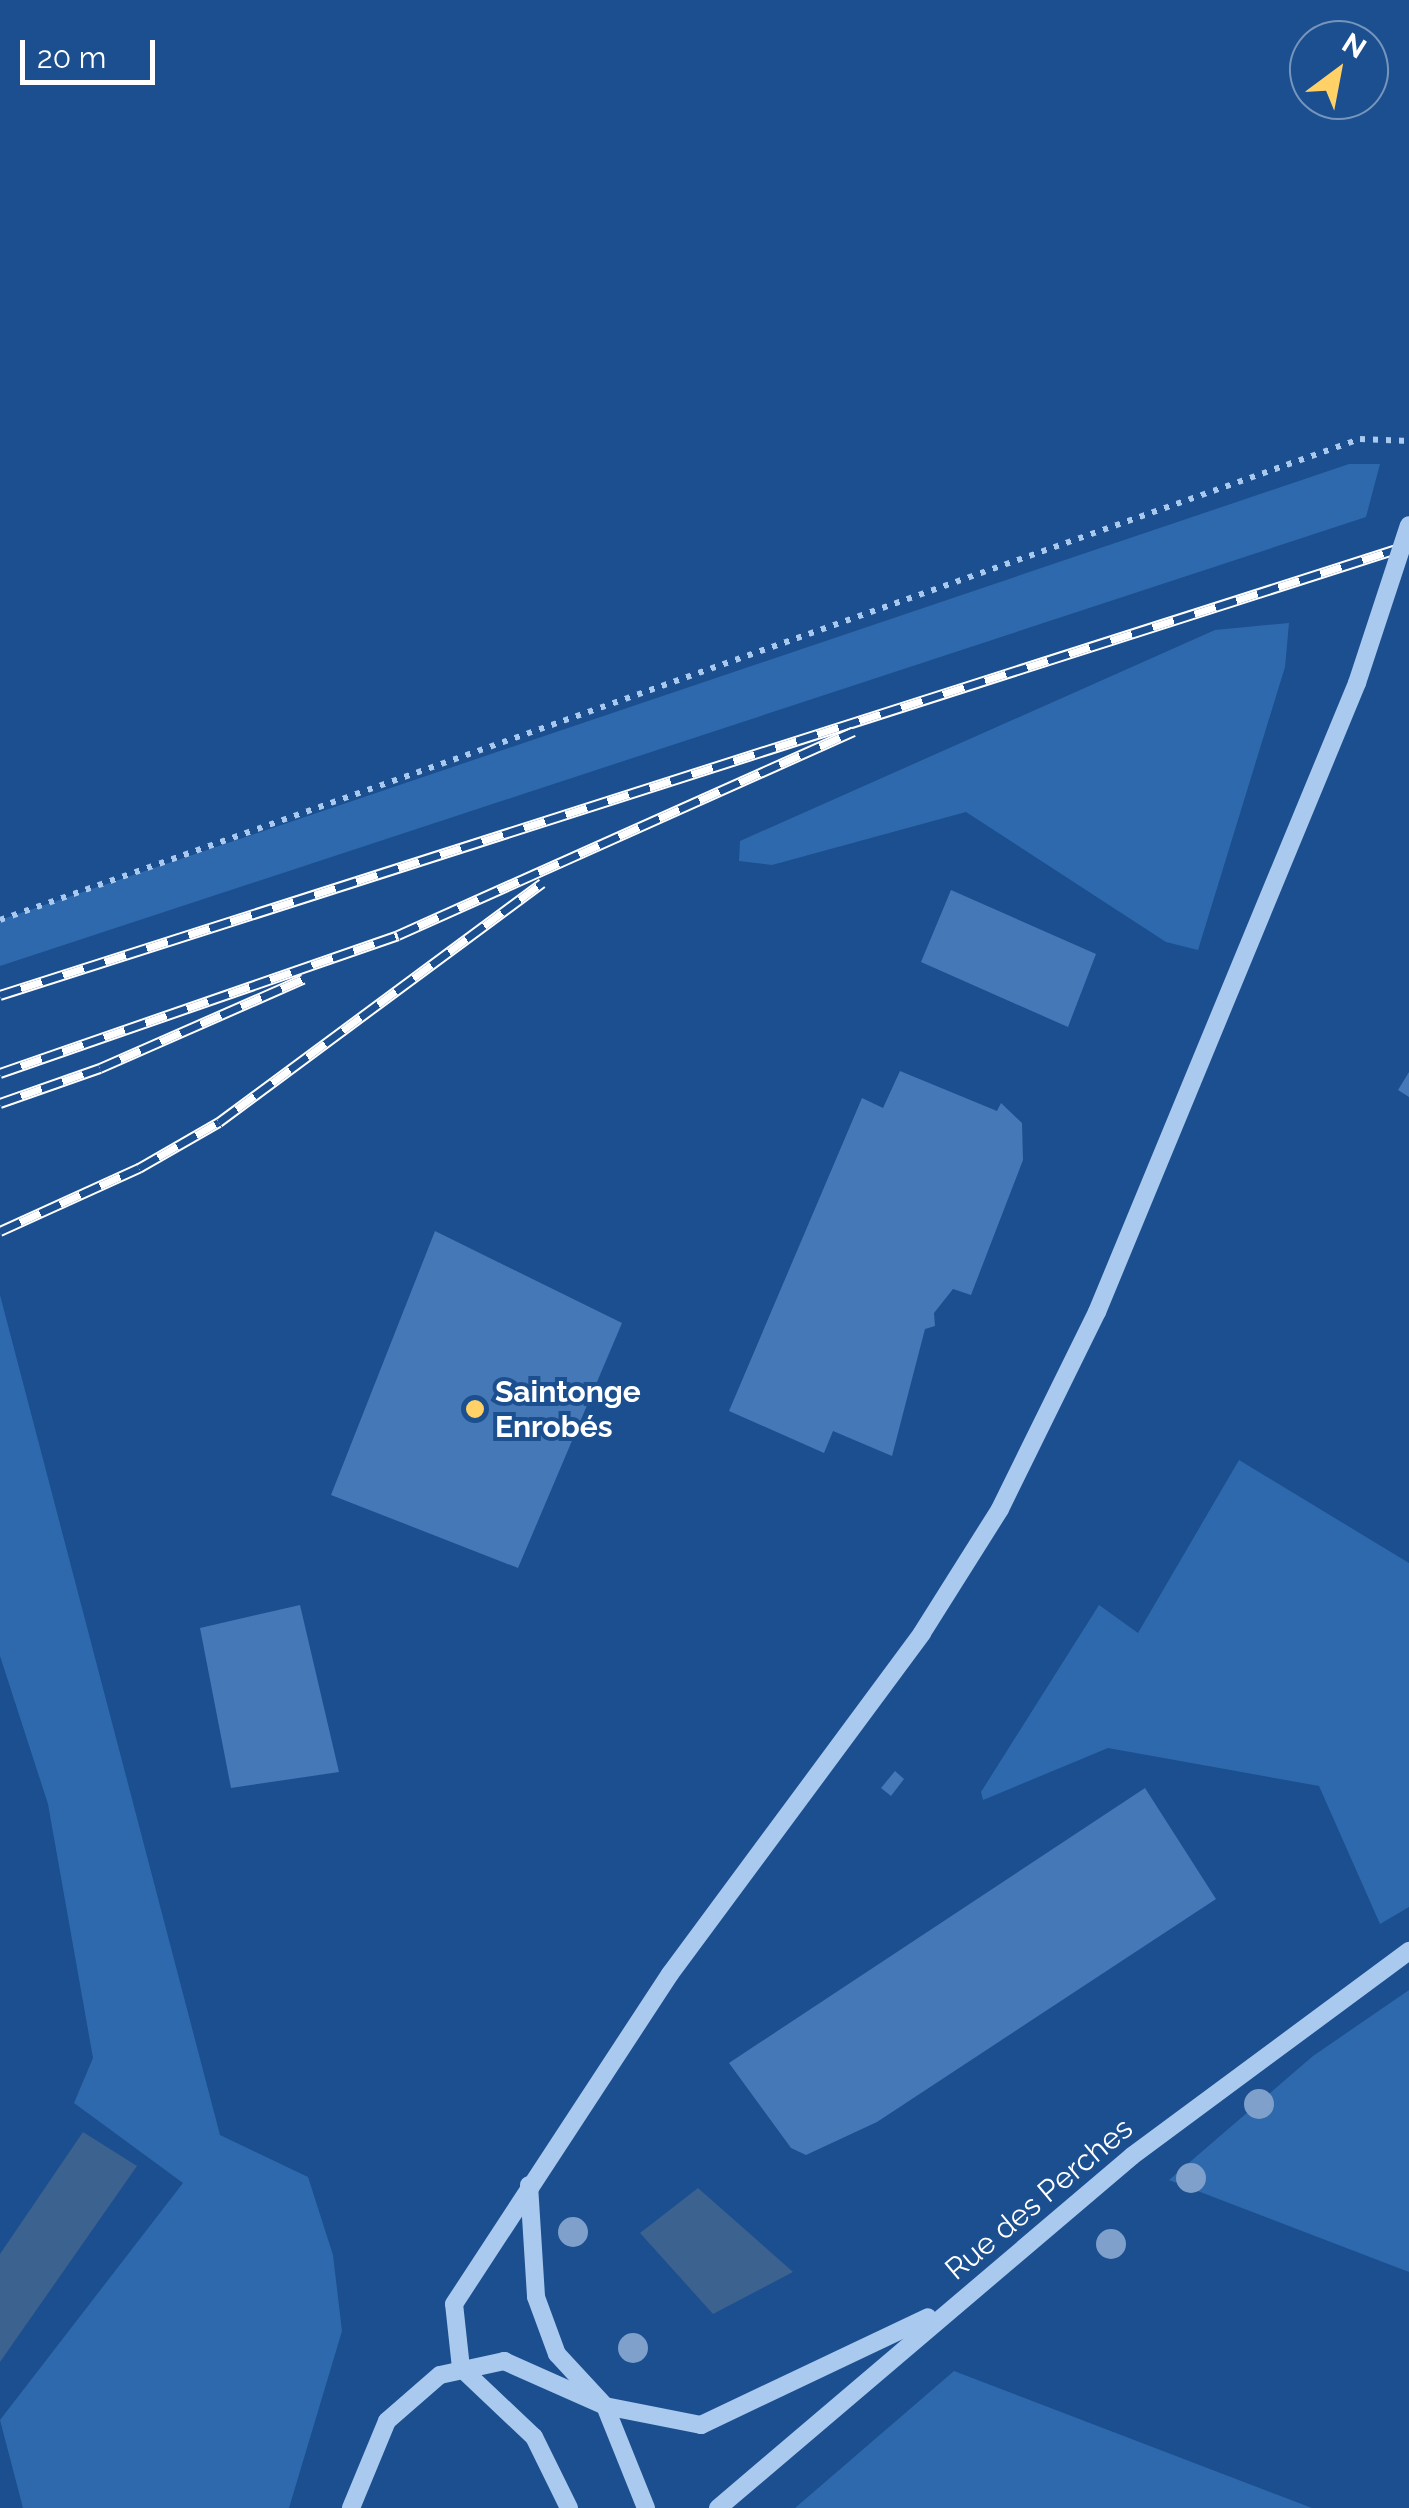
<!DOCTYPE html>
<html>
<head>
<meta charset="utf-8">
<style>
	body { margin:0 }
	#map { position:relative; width:1409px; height:2508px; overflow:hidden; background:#1b4f8f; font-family:Raleway,sans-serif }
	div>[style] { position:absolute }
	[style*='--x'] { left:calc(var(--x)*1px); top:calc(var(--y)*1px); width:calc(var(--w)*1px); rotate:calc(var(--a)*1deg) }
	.green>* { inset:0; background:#2e69ad }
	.water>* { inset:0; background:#3c6290 }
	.building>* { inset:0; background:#4478b7 }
	.path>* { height:6px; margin-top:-3px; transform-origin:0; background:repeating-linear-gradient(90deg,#a9c9ee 0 5px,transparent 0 13px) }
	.minor>* { height:18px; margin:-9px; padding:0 9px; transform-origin:9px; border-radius:9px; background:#a9c9ee }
	.rail>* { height:11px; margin-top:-5.5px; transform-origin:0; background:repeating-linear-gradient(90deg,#1b4f8f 0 22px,#fff 0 44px); box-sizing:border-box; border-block:2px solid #fff }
	.minor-bridge>* { height:18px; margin:-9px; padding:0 9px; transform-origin:9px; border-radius:9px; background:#a9c9ee }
	.trees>* { width:30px; height:30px; margin:-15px; border-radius:50%; background:#7ea0ca }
	.dots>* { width:28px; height:28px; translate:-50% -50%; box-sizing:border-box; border:5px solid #1b4f8f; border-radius:50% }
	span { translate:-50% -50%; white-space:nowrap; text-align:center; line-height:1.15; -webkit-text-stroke:8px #1b4f8f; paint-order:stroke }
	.poi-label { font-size:30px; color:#fff; font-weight:700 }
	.left { translate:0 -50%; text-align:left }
	.street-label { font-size:30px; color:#fff }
	.north { position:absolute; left:1289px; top:20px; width:100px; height:100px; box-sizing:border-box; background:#1b4f8f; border:2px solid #7695bc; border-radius:50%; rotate:32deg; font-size:28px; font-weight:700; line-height:40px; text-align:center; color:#fff }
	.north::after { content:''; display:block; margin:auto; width:35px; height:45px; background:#ffd166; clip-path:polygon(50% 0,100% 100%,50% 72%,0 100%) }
	.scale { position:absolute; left:20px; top:40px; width:135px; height:45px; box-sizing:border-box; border:5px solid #fff; border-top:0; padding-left:12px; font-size:30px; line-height:35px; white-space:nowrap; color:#fff; -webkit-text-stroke:8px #1b4f8f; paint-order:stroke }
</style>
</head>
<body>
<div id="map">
	<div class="green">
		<div style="clip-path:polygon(1349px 464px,1380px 464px,1366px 517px,0 966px,0 920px)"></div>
		<div style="clip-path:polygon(1289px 623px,1285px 667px,1198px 950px,1166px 942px,966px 812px,772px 865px,739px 861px,740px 841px,1215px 630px)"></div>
		<div style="clip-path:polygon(0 1295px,220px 2135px,308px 2177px,333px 2255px,342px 2331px,289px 2508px,23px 2508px,0 2420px,183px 2183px,74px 2103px,93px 2058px,48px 1804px,0 1656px)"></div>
		<div style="clip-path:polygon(1239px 1460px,1409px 1563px,1409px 1907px,1380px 1924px,1319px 1786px,1108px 1748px,983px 1800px,981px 1792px,1099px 1605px,1138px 1633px)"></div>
		<div style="clip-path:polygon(1409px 1990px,1409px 2272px,1169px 2180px,1313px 2056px)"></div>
		<div style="clip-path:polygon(954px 2371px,1312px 2508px,795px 2508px)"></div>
	</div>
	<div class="water">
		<div style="clip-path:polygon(83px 2132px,137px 2166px,0 2362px,0 2254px)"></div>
		<div style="clip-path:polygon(698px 2188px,793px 2272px,713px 2314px,640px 2233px)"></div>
	</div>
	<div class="building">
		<div style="clip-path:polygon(951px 890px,1096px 954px,1068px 1027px,921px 962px)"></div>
		<div style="clip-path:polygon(900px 1071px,997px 1111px,1001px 1103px,1022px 1123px,1023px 1160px,971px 1295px,953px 1289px,934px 1313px,935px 1326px,925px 1329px,892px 1456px,833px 1431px,824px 1453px,729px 1411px,862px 1098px,883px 1108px)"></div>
		<div style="clip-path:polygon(1409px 1072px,1409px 1097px,1398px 1090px)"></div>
		<div style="clip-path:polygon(435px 1231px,622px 1323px,518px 1568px,331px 1495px)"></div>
		<div style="clip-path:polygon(300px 1605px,339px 1772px,231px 1788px,200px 1628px)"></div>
		<div style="clip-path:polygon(895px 1771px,904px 1779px,891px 1796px,881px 1788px)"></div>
		<div style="clip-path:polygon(1145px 1788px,1216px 1899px,877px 2122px,806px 2155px,791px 2148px,729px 2063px)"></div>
	</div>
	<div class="path">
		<div style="--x:0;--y:920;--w:1443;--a:-19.48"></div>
		<div style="--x:1360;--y:439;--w:49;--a:2.3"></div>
	</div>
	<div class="minor">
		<div style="--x:529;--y:2185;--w:112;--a:86.4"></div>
		<div style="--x:536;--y:2297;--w:61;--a:69.8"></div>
		<div style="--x:557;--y:2354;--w:71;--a:47.3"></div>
		<div style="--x:605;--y:2406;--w:110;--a:68.1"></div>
		<div style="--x:351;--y:2508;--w:94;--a:-67.5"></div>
		<div style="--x:387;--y:2421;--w:70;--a:-41"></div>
		<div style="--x:440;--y:2375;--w:66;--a:-12.3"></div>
		<div style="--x:504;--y:2361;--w:111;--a:24"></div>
		<div style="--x:605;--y:2406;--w:98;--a:11.2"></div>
		<div style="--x:701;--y:2425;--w:251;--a:-25.4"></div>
		<div style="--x:569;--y:2508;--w:79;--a:-116.2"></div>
		<div style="--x:534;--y:2437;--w:100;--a:-136.6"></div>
		<div style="--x:461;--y:2368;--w:64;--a:-96.2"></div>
		<div style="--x:454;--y:2304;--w:394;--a:-56.8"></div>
		<div style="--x:670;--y:1974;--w:424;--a:-53.5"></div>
		<div style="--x:922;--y:1633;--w:146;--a:-57.8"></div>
		<div style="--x:1000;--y:1509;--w:220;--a:-63.8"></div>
		<div style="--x:1097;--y:1312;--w:681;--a:-67.54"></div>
		<div style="--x:718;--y:2508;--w:543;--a:-40.37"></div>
		<div style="--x:1132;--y:2156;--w:345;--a:-36.5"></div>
	</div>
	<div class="rail">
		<div style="--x:0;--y:995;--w:1479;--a:-17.71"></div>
		<div style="--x:0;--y:1073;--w:421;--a:-19.1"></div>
		<div style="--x:398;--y:935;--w:499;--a:-24.1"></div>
		<div style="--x:0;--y:1103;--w:106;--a:-19.3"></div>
		<div style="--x:100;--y:1068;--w:222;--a:-23.7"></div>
		<div style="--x:0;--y:1231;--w:153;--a:-24.4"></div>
		<div style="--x:139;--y:1168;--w:92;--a:-29.9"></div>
		<div style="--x:219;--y:1122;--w:402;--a:-36.5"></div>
	</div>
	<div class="minor-bridge">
		<div style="--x:1357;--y:683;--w:166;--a:-71.8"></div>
	</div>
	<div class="trees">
		<div style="left:1259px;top:2104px"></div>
		<div style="left:1191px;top:2178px"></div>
		<div style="left:573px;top:2232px"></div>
		<div style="left:1111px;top:2244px"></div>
		<div style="left:633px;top:2348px"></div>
	</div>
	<div class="dots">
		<div style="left:475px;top:1409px;background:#ffd166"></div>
	</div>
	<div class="poi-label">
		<span class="left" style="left:495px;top:1409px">Saintonge<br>Enrobés</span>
	</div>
	<div class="street-label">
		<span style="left:1039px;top:2199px;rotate:-40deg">Rue des Perches</span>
	</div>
	<div class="north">N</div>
	<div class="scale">20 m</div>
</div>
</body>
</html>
